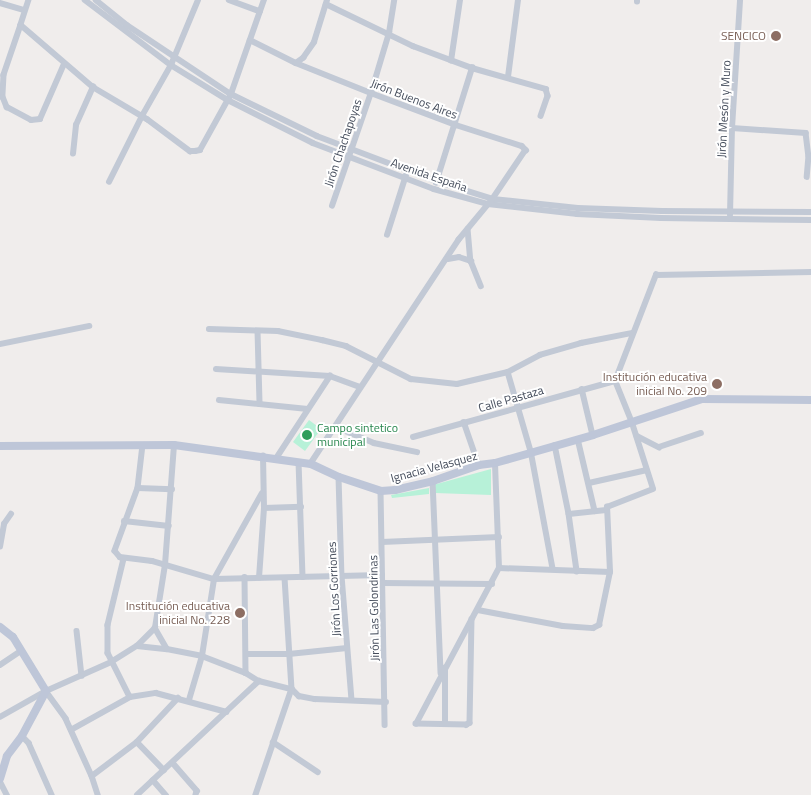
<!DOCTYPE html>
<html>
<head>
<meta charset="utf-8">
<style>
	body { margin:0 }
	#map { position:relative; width:811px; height:795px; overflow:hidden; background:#f0edec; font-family:"Titillium Web",sans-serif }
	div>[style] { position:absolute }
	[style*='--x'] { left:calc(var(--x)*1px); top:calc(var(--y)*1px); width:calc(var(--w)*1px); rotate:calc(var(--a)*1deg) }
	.green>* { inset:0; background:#b7f1d8 }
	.street>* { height:5.5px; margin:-2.75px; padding:0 2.75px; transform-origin:2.75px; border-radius:2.75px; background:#c2c9d5 }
	.secondary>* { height:8px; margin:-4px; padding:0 4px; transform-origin:4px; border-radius:4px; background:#bec6d8 }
	.dots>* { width:14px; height:14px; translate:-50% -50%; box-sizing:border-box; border:2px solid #fff; border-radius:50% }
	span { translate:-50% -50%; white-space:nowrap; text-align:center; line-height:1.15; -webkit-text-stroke:4px #fff; paint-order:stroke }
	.education-label { font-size:12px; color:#785e54 }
	.right { translate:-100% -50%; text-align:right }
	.street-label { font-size:12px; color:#444c5b }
	.leisure-label { font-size:12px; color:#27864d }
	.left { translate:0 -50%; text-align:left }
</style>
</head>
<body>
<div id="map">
	<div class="green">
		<div style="clip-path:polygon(309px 420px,321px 429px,305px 451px,293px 442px)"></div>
		<div style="clip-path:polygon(491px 469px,491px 495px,435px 493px,433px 485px)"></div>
		<div style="clip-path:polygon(429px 488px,429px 494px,392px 498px,391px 495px)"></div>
	</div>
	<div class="street">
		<div style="--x:29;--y:0;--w:26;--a:108"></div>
		<div style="--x:21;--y:25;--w:95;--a:40.7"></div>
		<div style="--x:93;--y:87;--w:63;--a:30.7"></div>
		<div style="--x:147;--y:119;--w:54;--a:36.7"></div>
		<div style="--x:190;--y:151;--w:5;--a:0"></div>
		<div style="--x:195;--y:151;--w:5;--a:-11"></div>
		<div style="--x:200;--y:150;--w:64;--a:-61"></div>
		<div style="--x:231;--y:94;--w:100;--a:-70.7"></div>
		<div style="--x:85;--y:0;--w:108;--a:37.1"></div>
		<div style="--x:171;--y:65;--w:67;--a:31.6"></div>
		<div style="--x:228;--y:100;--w:95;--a:26.8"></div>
		<div style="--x:313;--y:143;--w:129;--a:20.8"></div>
		<div style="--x:434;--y:189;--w:56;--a:15.5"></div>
		<div style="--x:488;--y:204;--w:90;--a:6.4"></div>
		<div style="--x:577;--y:214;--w:84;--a:2.7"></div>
		<div style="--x:661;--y:218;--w:150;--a:0.8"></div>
		<div style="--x:96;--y:0;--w:40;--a:39"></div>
		<div style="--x:127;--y:25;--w:125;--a:33.6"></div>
		<div style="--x:231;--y:94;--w:96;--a:26"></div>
		<div style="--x:317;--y:136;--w:127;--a:20.7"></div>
		<div style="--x:436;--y:181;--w:60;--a:17.5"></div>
		<div style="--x:493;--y:199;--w:85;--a:6"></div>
		<div style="--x:578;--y:208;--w:84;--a:2"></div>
		<div style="--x:662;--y:211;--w:149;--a:0.4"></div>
		<div style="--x:229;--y:0;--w:33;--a:20"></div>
		<div style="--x:637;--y:2;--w:2;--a:-90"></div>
		<div style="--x:0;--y:3;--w:25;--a:16"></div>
		<div style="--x:326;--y:4;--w:97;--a:25.8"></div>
		<div style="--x:413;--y:46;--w:63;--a:20.4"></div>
		<div style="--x:472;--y:68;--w:77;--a:15.8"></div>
		<div style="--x:546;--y:89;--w:7;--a:74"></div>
		<div style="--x:548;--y:96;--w:21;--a:109"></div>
		<div style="--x:21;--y:25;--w:53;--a:108.8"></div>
		<div style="--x:4;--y:75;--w:22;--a:93"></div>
		<div style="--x:3;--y:97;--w:11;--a:68"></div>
		<div style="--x:7;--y:107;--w:27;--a:28"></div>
		<div style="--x:31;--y:120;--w:9;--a:-6"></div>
		<div style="--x:40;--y:119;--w:60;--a:-66.4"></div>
		<div style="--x:250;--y:40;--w:51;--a:26.6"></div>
		<div style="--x:296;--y:63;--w:81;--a:21.8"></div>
		<div style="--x:371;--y:93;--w:91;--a:20.6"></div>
		<div style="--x:456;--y:125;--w:69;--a:17.7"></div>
		<div style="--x:522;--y:146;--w:6;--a:45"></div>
		<div style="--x:526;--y:150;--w:59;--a:124"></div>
		<div style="--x:493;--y:199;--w:53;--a:129.7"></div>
		<div style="--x:459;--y:240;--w:268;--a:123.5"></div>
		<div style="--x:451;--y:61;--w:62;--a:-81.6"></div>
		<div style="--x:296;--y:63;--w:9;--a:-36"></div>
		<div style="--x:303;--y:58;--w:19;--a:-55"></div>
		<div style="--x:314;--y:42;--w:44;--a:-72.8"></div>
		<div style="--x:508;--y:77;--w:78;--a:-82.6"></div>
		<div style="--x:732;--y:128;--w:74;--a:3.9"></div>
		<div style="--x:806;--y:133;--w:23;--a:83"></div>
		<div style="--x:809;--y:156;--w:21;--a:95"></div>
		<div style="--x:73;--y:154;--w:29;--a:-84"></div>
		<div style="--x:76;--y:125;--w:42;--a:-65.9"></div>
		<div style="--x:109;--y:182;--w:74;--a:-63.4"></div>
		<div style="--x:142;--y:116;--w:59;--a:-60.4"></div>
		<div style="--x:171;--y:65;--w:70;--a:-67.4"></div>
		<div style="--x:436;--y:183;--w:121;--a:-72.6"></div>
		<div style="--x:332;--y:206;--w:120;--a:-71"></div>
		<div style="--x:371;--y:93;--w:63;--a:-73.3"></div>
		<div style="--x:389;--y:33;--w:33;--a:-81"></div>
		<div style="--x:730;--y:215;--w:87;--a:-88.7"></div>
		<div style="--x:732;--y:128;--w:128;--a:-86.4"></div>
		<div style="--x:468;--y:229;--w:32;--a:85"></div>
		<div style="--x:387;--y:235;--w:63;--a:-72.4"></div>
		<div style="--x:448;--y:259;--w:11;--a:-10"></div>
		<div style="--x:459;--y:257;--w:13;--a:18"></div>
		<div style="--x:471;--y:261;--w:27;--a:68"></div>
		<div style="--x:209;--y:329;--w:69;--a:1.7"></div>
		<div style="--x:278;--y:331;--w:45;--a:11.6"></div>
		<div style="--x:322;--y:340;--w:25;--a:14"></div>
		<div style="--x:346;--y:346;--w:73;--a:26.9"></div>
		<div style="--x:411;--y:379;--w:46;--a:6.2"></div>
		<div style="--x:457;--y:384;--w:52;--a:-13.2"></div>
		<div style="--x:508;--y:372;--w:36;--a:-28"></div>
		<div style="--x:540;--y:355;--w:43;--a:-16.3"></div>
		<div style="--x:581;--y:343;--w:52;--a:-11.1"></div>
		<div style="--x:258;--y:331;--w:73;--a:88.4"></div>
		<div style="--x:0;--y:344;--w:91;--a:-11.4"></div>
		<div style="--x:216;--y:369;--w:114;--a:3.5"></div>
		<div style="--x:330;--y:376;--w:32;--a:20"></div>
		<div style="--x:508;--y:372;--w:82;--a:73.8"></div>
		<div style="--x:531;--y:451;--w:120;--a:79.4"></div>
		<div style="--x:582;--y:389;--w:47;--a:76.6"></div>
		<div style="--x:219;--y:400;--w:89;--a:5.8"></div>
		<div style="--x:464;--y:422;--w:46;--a:70.8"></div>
		<div style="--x:336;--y:427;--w:41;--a:22.8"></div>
		<div style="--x:374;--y:443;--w:44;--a:11.8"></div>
		<div style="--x:637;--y:436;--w:25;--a:27"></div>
		<div style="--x:659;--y:447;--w:44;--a:-18.4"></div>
		<div style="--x:413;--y:437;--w:210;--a:-15.5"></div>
		<div style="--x:578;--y:439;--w:74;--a:76.7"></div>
		<div style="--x:143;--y:445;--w:43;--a:96.6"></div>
		<div style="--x:138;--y:488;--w:67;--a:110.1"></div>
		<div style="--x:115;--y:551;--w:8;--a:50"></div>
		<div style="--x:120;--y:557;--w:32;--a:7"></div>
		<div style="--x:152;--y:561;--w:65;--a:16.2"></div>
		<div style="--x:214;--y:579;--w:168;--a:-1.4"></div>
		<div style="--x:555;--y:445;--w:70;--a:78.5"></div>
		<div style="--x:569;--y:514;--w:58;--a:82"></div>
		<div style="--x:277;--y:457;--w:97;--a:-56.8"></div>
		<div style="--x:299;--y:462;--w:115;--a:88"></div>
		<div style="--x:339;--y:477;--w:99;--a:88.3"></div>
		<div style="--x:342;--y:576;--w:123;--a:85.4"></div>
		<div style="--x:433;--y:481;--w:192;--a:87.6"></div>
		<div style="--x:589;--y:483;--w:59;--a:-12.6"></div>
		<div style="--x:138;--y:488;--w:34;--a:2"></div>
		<div style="--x:381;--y:491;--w:234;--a:89"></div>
		<div style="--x:264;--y:508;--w:37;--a:-2"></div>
		<div style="--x:569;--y:514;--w:37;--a:-6"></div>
		<div style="--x:124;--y:521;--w:45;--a:6.3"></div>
		<div style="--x:382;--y:542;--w:117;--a:-2.4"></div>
		<div style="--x:0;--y:547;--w:23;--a:-80"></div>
		<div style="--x:4;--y:524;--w:12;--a:-55"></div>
		<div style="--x:124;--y:559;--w:68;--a:103.6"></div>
		<div style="--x:108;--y:625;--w:28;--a:90"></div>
		<div style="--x:108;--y:653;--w:49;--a:63.4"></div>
		<div style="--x:499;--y:568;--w:111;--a:2.1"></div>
		<div style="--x:245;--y:577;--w:96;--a:89.4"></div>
		<div style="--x:259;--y:578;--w:70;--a:-85.9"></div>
		<div style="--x:264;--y:508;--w:52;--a:-91.1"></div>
		<div style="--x:285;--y:578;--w:111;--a:86.4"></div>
		<div style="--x:292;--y:689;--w:10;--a:45"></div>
		<div style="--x:299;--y:696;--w:16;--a:11"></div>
		<div style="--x:315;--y:699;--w:71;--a:2.4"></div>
		<div style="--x:383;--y:583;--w:109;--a:0.5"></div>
		<div style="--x:478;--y:610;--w:86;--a:10.7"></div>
		<div style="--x:563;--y:626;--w:30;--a:4"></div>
		<div style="--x:593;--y:628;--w:7;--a:-27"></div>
		<div style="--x:599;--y:625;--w:54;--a:-78.3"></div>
		<div style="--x:610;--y:572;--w:65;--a:-92.6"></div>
		<div style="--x:607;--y:507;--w:49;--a:-21.4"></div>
		<div style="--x:653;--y:489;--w:69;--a:-107.7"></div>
		<div style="--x:632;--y:423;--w:45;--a:-112"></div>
		<div style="--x:615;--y:381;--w:114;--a:-68.9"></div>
		<div style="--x:656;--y:275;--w:155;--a:-1.1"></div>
		<div style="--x:472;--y:619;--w:104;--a:91.1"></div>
		<div style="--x:470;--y:723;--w:4;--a:146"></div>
		<div style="--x:467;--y:725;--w:51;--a:-178.9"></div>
		<div style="--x:416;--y:724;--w:177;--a:-62"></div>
		<div style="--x:499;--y:568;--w:105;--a:-92.2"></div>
		<div style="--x:155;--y:628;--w:24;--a:60"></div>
		<div style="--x:77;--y:631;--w:45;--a:83.7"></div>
		<div style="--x:137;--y:646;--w:30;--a:6"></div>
		<div style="--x:167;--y:649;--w:36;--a:11"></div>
		<div style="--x:202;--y:656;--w:47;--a:21.1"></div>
		<div style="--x:246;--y:673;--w:15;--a:32"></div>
		<div style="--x:259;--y:681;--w:34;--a:14"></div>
		<div style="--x:292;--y:689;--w:112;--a:108.8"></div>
		<div style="--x:246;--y:654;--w:43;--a:0"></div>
		<div style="--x:289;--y:654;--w:58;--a:-5.9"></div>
		<div style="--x:0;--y:665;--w:25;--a:-34"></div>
		<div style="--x:46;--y:691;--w:34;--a:54"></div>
		<div style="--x:66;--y:719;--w:63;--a:65.5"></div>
		<div style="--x:92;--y:776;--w:20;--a:72"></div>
		<div style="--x:189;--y:700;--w:46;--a:-73.5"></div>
		<div style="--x:202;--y:656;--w:78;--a:-81.1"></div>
		<div style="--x:214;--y:579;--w:98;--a:-60.8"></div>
		<div style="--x:0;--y:717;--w:53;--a:-29.5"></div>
		<div style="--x:46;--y:691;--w:71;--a:-24"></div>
		<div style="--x:111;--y:662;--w:31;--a:-32"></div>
		<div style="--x:137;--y:646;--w:25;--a:-45"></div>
		<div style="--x:155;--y:628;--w:64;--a:-81"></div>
		<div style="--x:165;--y:565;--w:120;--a:-85.7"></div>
		<div style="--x:445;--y:723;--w:55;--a:-90"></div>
		<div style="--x:71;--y:730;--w:68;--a:-29.2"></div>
		<div style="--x:130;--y:697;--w:26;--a:-9"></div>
		<div style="--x:156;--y:693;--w:73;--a:15"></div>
		<div style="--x:22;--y:736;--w:10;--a:45"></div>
		<div style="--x:29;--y:743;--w:57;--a:66.1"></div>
		<div style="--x:137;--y:742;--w:39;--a:46"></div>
		<div style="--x:273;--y:742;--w:54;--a:33.7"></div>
		<div style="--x:173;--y:763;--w:37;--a:49"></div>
		<div style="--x:197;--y:791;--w:4;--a:104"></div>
		<div style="--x:92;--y:776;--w:56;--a:-37.1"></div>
		<div style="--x:137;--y:742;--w:60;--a:-47"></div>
		<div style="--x:153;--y:780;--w:20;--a:49"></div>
		<div style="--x:0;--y:781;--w:16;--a:63"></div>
		<div style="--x:137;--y:795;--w:167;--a:-43.1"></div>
	</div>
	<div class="secondary">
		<div style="--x:0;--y:446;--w:174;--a:-0.3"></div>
		<div style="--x:174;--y:445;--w:138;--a:7.9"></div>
		<div style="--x:311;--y:464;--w:31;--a:25"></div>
		<div style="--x:339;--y:477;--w:44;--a:18.4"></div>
		<div style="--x:381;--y:491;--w:14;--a:-4"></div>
		<div style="--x:395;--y:490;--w:39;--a:-13"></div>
		<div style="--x:433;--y:481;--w:49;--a:-19.2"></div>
		<div style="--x:479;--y:465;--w:16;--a:-7"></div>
		<div style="--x:495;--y:463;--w:102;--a:-15.9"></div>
		<div style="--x:593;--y:435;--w:115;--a:-18.3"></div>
		<div style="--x:702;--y:399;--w:109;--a:0.5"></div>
		<div style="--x:0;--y:627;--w:16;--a:38"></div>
		<div style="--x:13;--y:637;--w:63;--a:58.6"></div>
		<div style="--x:46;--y:691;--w:51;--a:118.1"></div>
		<div style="--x:22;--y:736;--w:25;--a:127"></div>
		<div style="--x:7;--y:756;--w:24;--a:107"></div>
	</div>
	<div class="dots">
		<div style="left:776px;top:36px;background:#8d6e63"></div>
		<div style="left:717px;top:384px;background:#8d6e63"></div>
		<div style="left:307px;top:435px;background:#2e9e5b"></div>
		<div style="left:240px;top:613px;background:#8d6e63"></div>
	</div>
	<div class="education-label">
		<span class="right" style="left:766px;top:36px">SENCICO</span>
		<span class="right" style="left:707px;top:384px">Institución educativa<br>inicial No. 209</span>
		<span class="right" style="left:230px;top:613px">Institución educativa<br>inicial No. 228</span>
	</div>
	<div class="street-label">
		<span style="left:414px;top:99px;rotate:21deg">Jirón Buenos Aires</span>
		<span style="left:724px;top:109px;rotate:-87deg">Jirón Mesón y Muro</span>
		<span style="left:343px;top:143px;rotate:-71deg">Jirón Chachapoyas</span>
		<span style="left:429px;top:175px;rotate:19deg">Avenida España</span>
		<span style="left:511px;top:399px;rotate:-16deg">Calle Pastaza</span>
		<span style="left:434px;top:467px;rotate:-15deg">Ignacia Velasquez</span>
		<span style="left:334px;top:589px;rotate:-93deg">Jirón Los Gorriones</span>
		<span style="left:374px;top:608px;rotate:-91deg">Jirón Las Golondrinas</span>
	</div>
	<div class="leisure-label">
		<span class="left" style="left:317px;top:435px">Campo sintetico<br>municipal</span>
	</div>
</div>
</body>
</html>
